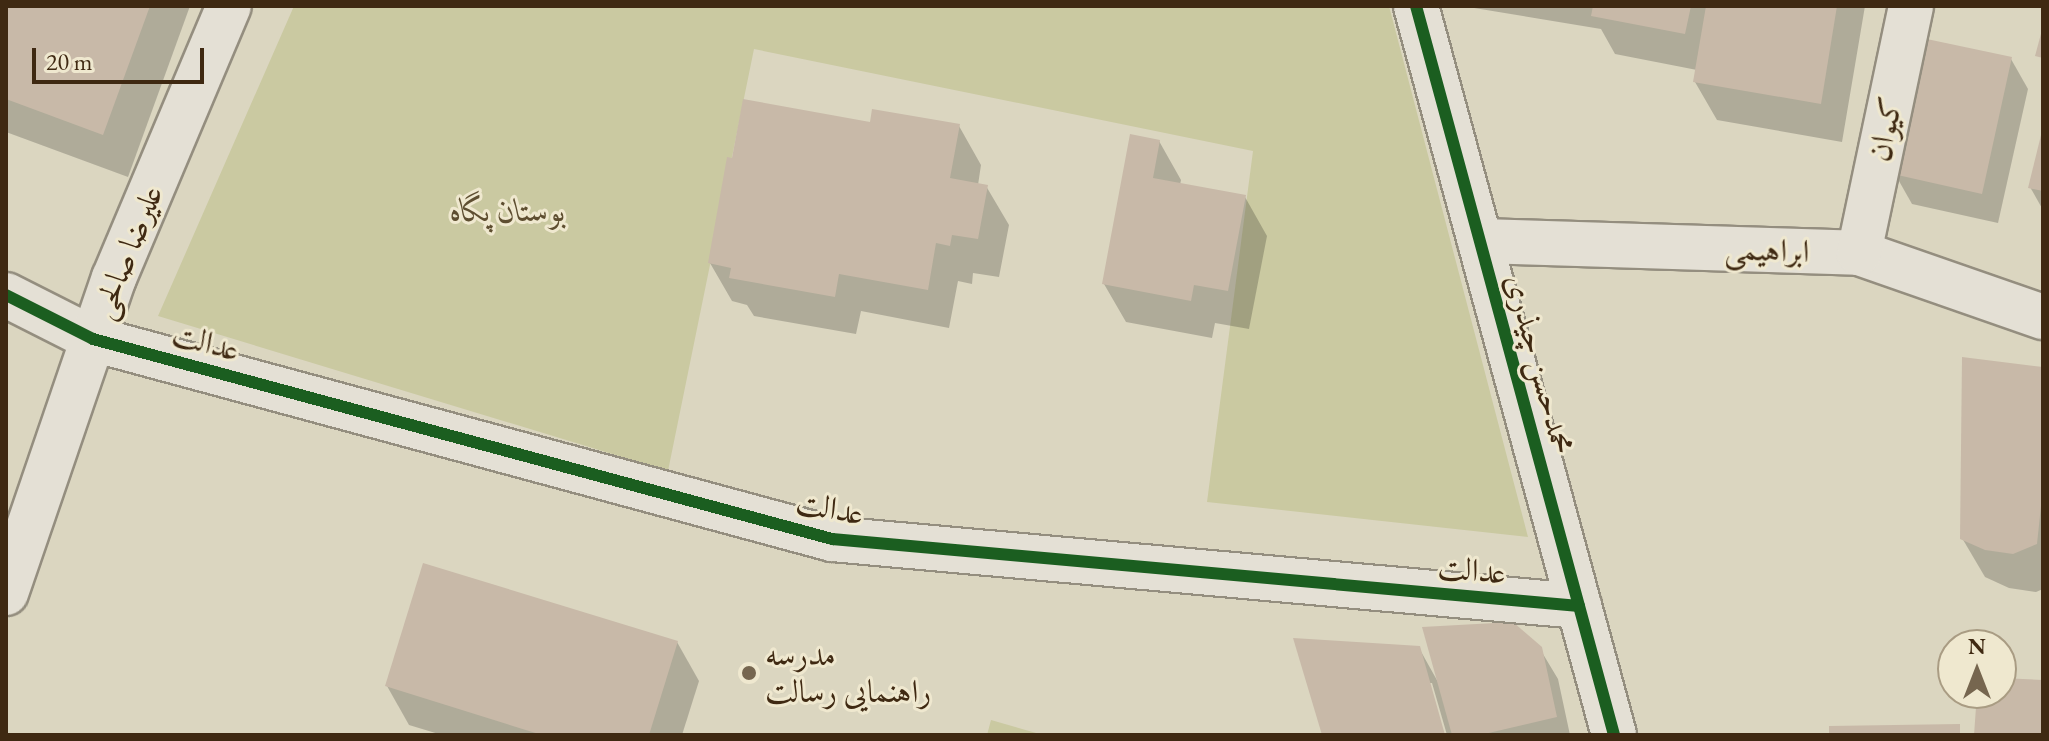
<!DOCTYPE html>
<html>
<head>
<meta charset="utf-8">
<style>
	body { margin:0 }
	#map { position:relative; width:2049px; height:741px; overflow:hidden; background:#dbd6c0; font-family:"EB Garamond",Amiri,serif }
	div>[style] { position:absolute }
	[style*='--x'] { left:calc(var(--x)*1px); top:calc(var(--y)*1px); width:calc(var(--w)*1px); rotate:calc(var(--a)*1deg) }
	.green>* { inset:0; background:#cac9a1 }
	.shadow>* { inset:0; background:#0003 }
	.building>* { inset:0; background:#c8b9a8 }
	.roads { filter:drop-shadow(2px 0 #948e7f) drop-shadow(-2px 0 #948e7f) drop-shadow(0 2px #948e7f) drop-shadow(0 -2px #948e7f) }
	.minor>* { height:44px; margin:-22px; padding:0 22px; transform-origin:22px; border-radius:22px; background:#e4e0d5 }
	.cycleway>* { height:12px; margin:-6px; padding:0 6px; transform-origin:6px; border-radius:6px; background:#1b5e20 }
	.dots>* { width:22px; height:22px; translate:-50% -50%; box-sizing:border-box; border:4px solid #efe8cf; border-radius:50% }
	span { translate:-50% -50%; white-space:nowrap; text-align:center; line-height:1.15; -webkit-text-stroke:6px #efe8cf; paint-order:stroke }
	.street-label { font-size:32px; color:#3f2912 }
	.park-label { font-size:32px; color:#5e4e30; font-style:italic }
	.poi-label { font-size:32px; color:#3f2912 }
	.left { translate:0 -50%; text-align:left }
	.frame { position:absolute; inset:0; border:8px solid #3f2912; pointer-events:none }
	.north { position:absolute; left:1937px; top:629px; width:80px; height:80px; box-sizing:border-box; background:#efe8cf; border:2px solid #a99c83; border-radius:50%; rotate:0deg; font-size:22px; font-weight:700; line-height:32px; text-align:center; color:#3f2912 }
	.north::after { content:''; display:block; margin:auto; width:28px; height:36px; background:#76664f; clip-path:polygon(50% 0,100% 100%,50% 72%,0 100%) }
	.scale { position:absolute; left:32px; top:48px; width:172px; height:36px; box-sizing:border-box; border:4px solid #3f2912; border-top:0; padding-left:10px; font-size:24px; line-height:28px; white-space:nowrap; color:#3f2912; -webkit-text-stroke:6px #efe8cf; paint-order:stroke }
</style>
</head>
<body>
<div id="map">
	<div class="green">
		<div style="clip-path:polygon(294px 6px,1389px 6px,1528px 537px,1207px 502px,1253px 151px,754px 49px,668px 471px,158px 316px)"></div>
		<div style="clip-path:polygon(991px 720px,1043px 735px,987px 735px)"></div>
	</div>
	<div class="shadow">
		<div style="clip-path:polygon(6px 6px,190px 6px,128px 177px,6px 132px)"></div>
		<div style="clip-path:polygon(1462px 6px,1865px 6px,1842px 142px,1717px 120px,1695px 82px,1697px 70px,1615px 54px,1601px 29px)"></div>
		<div style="clip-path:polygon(2011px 59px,2028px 89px,1998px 223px,1912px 204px,1895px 174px)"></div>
		<div style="clip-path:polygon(872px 125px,959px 126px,981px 165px,978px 185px,986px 186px,1009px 225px,999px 277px,973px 273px,972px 284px,958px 281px,949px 328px,861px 311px,856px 334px,754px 316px,747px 305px,732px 301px,710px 263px)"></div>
		<div style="clip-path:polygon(2043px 135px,2043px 210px,2030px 187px)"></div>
		<div style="clip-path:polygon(1159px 141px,1181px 180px,1180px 185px,1245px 197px,1267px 236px,1249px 329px,1215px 323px,1212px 338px,1126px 322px,1104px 284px)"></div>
		<div style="clip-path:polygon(2043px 369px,2043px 589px,2036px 592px,2009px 588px,1985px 577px,1962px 538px)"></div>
		<div style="clip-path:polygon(677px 642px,699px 681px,682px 735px,442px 735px,409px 725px,387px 686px)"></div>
		<div style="clip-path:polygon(1419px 648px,1438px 682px,1540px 649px,1558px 679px,1570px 735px,1447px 735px,1432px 683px,1428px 683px,1443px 735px,1324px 735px)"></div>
	</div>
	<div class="building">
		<div style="clip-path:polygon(6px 6px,150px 6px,103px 135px,6px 99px)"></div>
		<div style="clip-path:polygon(1593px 6px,1691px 6px,1685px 34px,1591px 16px)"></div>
		<div style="clip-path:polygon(1706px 6px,1837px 6px,1821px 104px,1693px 82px)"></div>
		<div style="clip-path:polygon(2042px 30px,2043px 31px,2043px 58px,2035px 56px)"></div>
		<div style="clip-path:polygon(1922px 38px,2012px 57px,1982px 194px,1893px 174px)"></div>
		<div style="clip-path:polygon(743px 99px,870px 122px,872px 109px,960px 124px,950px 178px,988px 185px,978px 239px,952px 235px,950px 246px,936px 243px,928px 290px,839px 274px,835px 297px,729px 278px,731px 268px,708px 263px,727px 157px,732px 158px)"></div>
		<div style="clip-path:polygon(2042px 131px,2043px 131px,2043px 191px,2028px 188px)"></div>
		<div style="clip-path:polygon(1130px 134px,1160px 140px,1153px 178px,1246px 195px,1228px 291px,1194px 285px,1191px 301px,1102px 284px)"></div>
		<div style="clip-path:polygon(1962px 357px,2043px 367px,2043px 487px,2037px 544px,2013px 554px,1985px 550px,1960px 539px)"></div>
		<div style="clip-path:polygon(423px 563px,678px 641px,649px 735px,542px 735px,385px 686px)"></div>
		<div style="clip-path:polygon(1513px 622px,1542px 647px,1557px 717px,1480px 735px,1452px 735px,1422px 627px)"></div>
		<div style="clip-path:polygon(1293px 638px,1420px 646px,1445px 735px,1322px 735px)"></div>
		<div style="clip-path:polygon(2001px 678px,2043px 680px,2043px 735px,1974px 735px,1977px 693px,2001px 693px)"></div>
		<div style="clip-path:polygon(1960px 724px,1960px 735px,1829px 735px,1829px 726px)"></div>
	</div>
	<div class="roads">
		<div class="minor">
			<div style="--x:1416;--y:6;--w:755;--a:74.8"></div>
			<div style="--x:1480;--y:241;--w:379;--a:1.8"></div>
			<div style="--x:1859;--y:253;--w:195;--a:19.2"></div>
			<div style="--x:1859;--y:253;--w:252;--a:-78.1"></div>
			<div style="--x:6;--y:295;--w:97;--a:26.8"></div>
			<div style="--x:93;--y:339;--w:766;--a:15.14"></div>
			<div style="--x:832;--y:539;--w:750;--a:5.13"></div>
			<div style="--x:6;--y:593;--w:333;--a:-71.1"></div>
			<div style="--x:114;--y:278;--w:295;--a:-67.1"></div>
		</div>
	</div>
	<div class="cycleway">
		<div style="--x:1416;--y:6;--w:755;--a:74.8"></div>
		<div style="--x:6;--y:295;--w:97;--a:26.8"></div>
		<div style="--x:93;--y:339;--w:766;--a:15.14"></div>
		<div style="--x:832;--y:539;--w:750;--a:5.13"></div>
	</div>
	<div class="dots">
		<div style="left:749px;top:673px;background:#76664f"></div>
	</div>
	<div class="street-label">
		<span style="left:1885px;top:129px;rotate:-78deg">کیوان</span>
		<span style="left:1767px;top:250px;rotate:2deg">ابراهیمی</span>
		<span style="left:127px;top:252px;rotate:-68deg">علیرضا صالحی</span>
		<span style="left:206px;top:342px;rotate:15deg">عدالت</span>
		<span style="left:1540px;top:364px;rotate:75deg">محمدحسن چیذری</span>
		<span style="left:830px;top:508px;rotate:11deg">عدالت</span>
		<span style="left:1472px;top:570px;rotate:5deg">عدالت</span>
	</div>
	<div class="park-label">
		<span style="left:508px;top:210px">بوستان پگاه</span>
	</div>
	<div class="poi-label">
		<span class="left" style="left:765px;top:673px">مدرسه<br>راهنمایی رسالت</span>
	</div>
	<div class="frame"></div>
	<div class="north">N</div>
	<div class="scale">20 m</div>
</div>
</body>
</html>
